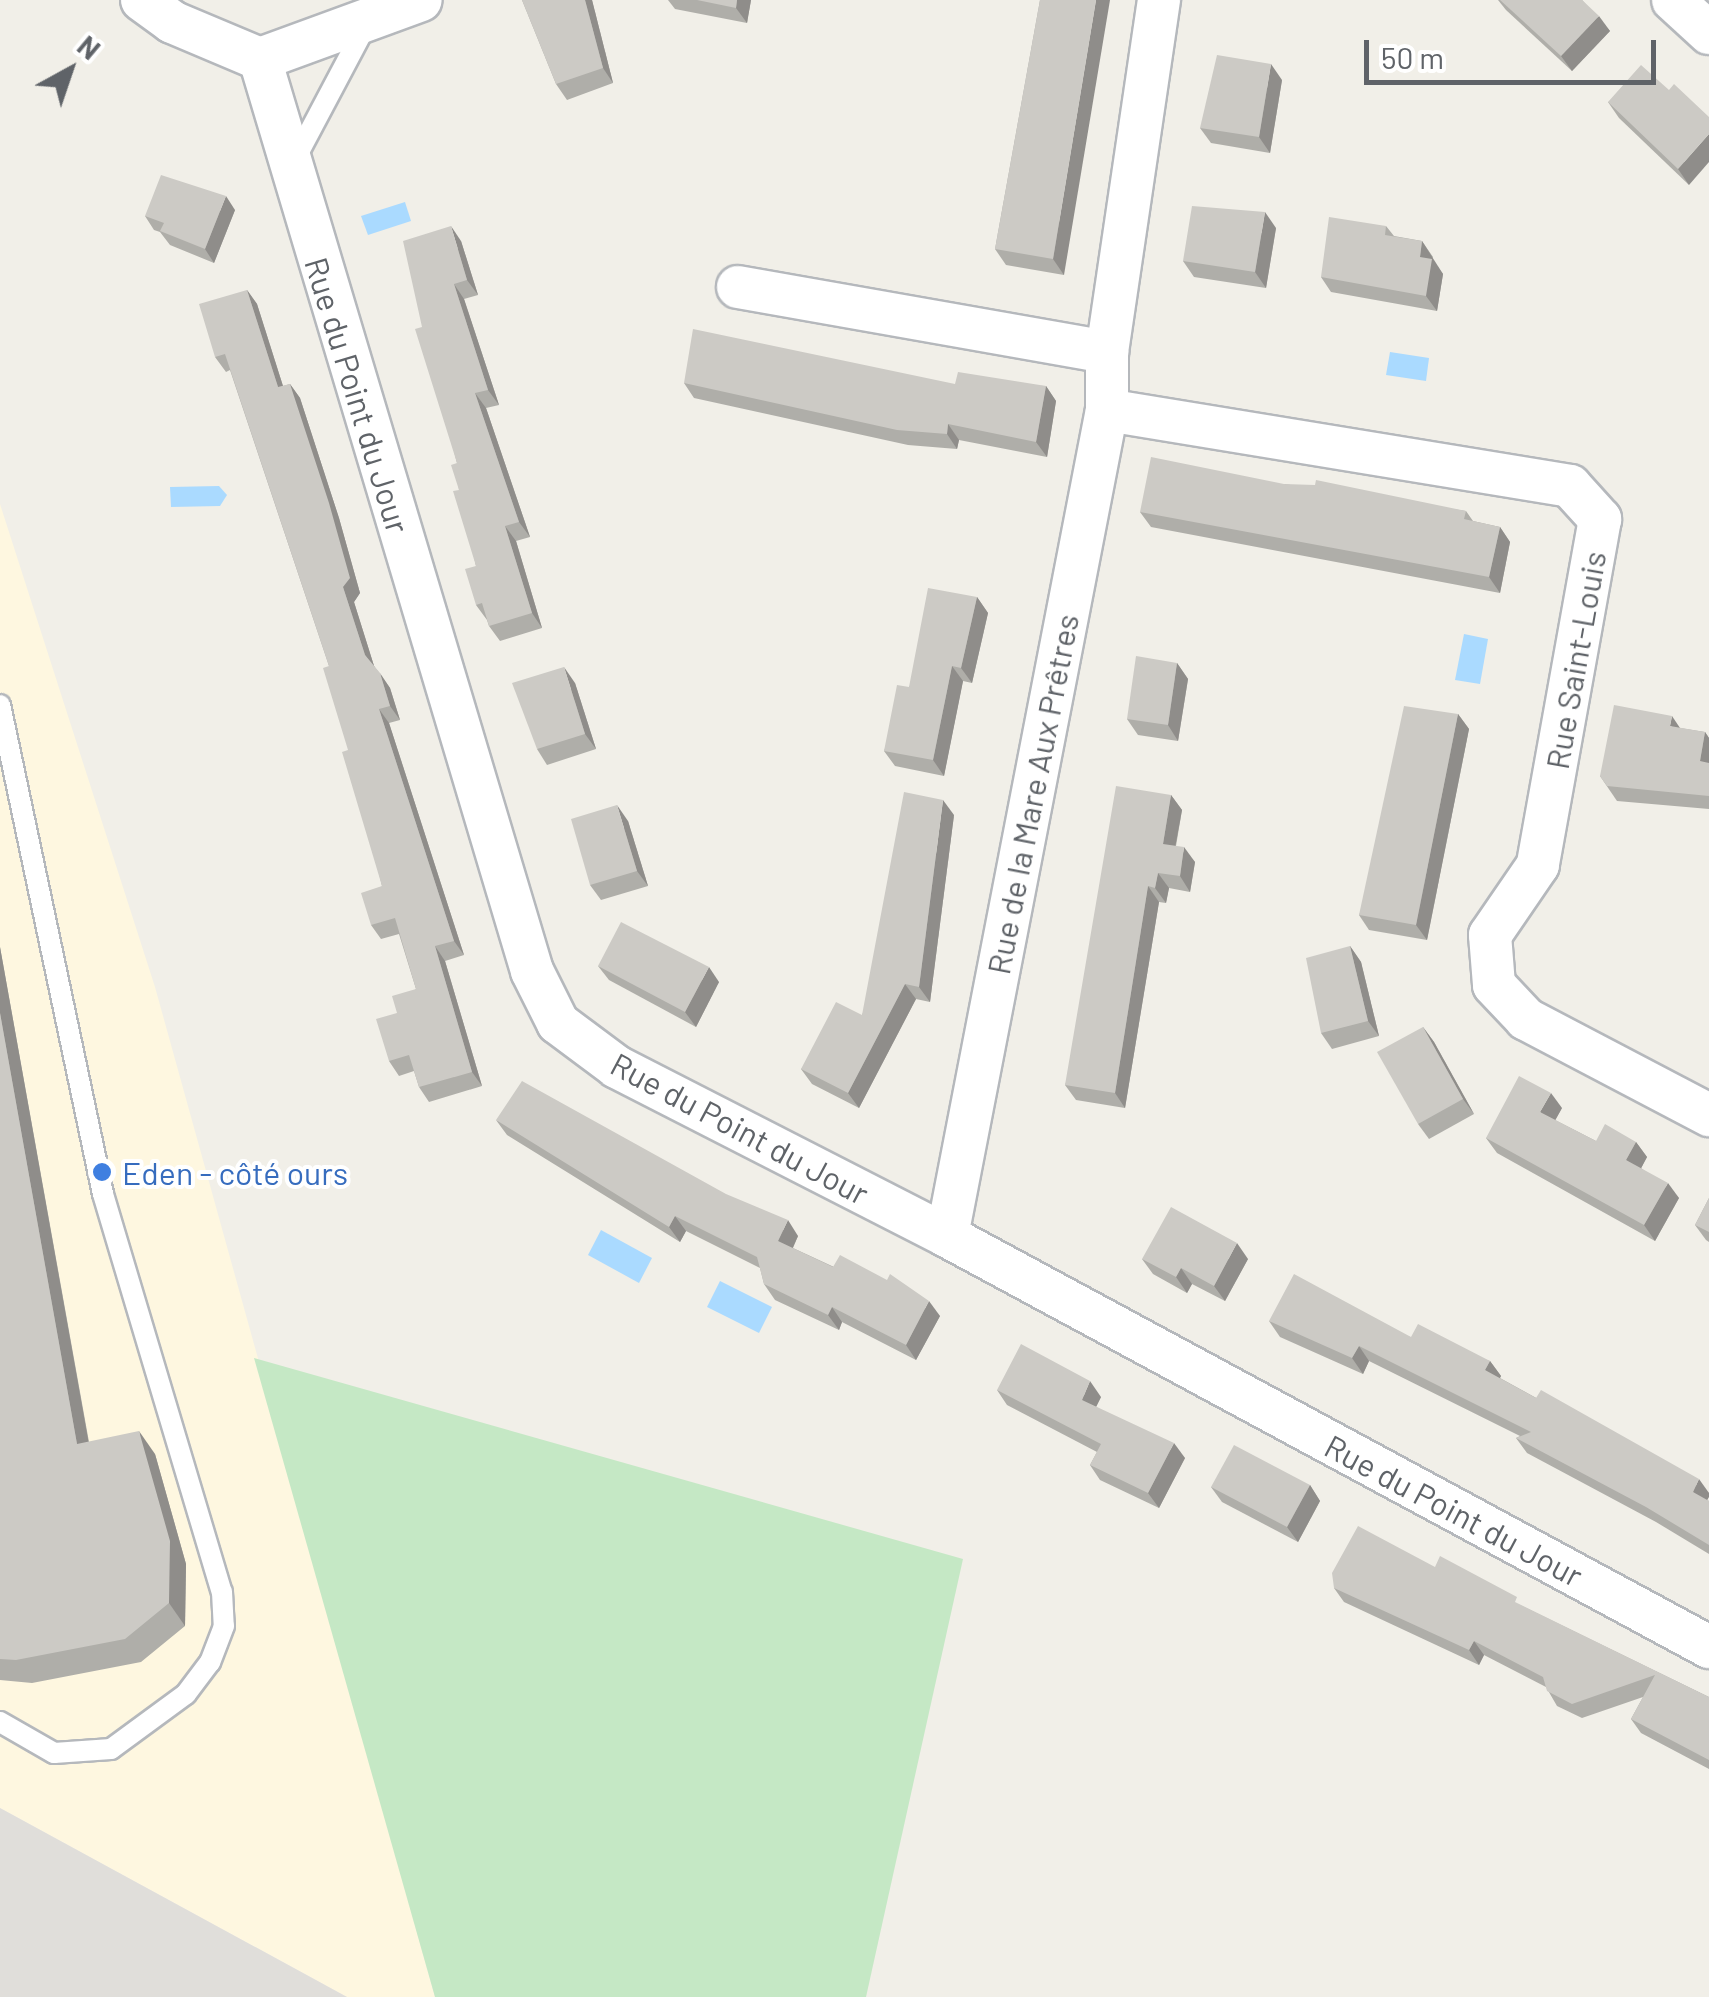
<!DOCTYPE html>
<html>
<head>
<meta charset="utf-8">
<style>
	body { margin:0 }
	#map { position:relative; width:1709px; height:1997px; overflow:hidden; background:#f1efe8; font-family:Barlow,sans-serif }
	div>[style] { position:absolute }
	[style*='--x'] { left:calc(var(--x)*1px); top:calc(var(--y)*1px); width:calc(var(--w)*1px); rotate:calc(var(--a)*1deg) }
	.commercial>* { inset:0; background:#fef7e0 }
	.industrial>* { inset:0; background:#e0deda }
	.green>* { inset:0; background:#c5e8c5 }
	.water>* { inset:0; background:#aadaff }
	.roads { filter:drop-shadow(2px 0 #b5b8bc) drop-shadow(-2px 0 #b5b8bc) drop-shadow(0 2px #b5b8bc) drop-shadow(0 -2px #b5b8bc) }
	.lane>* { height:20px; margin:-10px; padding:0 10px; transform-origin:10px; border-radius:10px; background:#fff }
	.street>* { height:42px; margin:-21px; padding:0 21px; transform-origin:21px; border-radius:21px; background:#fff }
	.wall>* { inset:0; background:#afaea9 }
	.shaded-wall>* { inset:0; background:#8f8d8a }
	.building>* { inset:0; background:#cccac5 }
	.dots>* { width:28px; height:28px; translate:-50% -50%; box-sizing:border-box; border:5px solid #fff; border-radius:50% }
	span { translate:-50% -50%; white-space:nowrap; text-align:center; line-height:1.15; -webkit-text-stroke:8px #fff; paint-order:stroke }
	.street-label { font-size:32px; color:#5f6368 }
	.shop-label { font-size:32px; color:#366cbe }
	.left { translate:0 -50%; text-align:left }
	.north { position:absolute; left:20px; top:20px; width:100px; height:100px; -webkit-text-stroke:8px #fff; paint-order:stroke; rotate:40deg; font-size:28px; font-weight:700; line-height:40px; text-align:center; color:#5f6368 }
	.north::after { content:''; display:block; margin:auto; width:35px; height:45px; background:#5f6368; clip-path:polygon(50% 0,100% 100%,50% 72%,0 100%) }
	.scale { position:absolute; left:1364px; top:40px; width:292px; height:45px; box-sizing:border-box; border:5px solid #5f6368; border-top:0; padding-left:12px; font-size:30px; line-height:35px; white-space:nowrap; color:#5f6368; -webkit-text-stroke:8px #fff; paint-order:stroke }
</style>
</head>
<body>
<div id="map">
	<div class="commercial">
		<div style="clip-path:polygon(0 504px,155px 987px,435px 1997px,347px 1997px,0 1808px)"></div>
	</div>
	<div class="industrial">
		<div style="clip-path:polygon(0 1808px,347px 1997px,0 1997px)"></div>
	</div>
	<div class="green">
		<div style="clip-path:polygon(254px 1358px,963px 1559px,866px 1997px,435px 1997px)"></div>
	</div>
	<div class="water">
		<div style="clip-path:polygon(405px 202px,411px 221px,368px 235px,361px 216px)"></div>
		<div style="clip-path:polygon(1390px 352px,1429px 358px,1426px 381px,1386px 375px)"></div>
		<div style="clip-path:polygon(219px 486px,227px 495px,220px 506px,171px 507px,170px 487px)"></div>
		<div style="clip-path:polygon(1464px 634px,1488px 639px,1480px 684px,1455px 680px)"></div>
		<div style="clip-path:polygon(601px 1230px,652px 1258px,639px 1283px,588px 1255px)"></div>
		<div style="clip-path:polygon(720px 1281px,772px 1307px,759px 1333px,707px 1307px)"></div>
	</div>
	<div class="roads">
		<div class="lane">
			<div style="--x:293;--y:163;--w:156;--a:-62.1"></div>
			<div style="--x:0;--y:705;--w:500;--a:78.1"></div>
			<div style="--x:103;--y:1194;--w:415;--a:73.4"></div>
			<div style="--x:222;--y:1592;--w:34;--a:87"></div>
			<div style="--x:224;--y:1626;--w:39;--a:111"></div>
			<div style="--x:210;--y:1662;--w:40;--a:127"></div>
			<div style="--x:186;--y:1694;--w:93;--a:143.7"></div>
			<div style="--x:111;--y:1749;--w:57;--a:176"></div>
			<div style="--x:54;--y:1753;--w:62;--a:-150.1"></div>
		</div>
		<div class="street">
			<div style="--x:142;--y:0;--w:37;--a:36"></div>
			<div style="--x:172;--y:22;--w:95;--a:22.8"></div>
			<div style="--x:1673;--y:0;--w:49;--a:42.5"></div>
			<div style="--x:260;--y:59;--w:952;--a:73.39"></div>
			<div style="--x:532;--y:971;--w:58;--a:63.4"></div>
			<div style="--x:558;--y:1023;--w:74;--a:36.7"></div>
			<div style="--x:617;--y:1067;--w:371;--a:27.1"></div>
			<div style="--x:947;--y:1236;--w:866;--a:28.34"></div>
			<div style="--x:260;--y:59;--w:171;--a:-20.1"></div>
			<div style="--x:738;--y:287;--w:375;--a:10"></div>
			<div style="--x:1107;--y:410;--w:469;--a:9.3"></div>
			<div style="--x:1570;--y:486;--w:45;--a:47.7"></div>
			<div style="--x:1600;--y:519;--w:352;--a:100.2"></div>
			<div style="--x:1538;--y:865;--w:85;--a:124.4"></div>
			<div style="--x:1490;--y:935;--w:50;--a:85.4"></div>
			<div style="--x:1494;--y:985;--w:47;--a:46.7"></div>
			<div style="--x:1526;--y:1019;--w:207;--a:27.7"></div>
			<div style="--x:947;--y:1236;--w:841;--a:-79.04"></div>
			<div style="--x:1107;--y:410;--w:58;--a:-90"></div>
			<div style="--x:1107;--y:352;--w:356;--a:-81.6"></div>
		</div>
	</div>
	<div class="wall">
		<div style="clip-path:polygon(522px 0,592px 0,613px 83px,567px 100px,556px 84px)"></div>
		<div style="clip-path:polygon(668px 0,751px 0,747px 23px,675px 9px)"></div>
		<div style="clip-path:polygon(1040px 0,1064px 275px,1006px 265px,995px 249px)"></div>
		<div style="clip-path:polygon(1498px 0,1582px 0,1610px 31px,1572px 71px,1506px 10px)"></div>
		<div style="clip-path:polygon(1282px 80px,1270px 153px,1211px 143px,1200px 128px)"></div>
		<div style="clip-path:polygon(1669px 90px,1689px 185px,1619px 118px,1608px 102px)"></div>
		<div style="clip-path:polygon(235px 210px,214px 263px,170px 245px,160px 232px,154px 230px,145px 216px)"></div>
		<div style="clip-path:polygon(1386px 226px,1394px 236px,1422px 241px,1433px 257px,1432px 259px,1443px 274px,1437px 311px,1331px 292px,1321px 277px)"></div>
		<div style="clip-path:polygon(1276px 228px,1266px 288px,1194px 277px,1183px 261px)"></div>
		<div style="clip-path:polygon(461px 241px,478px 295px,464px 299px,499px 405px,486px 408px,530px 537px,516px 541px,542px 628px,500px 641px,489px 626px,487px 620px,476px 605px,476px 566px,459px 490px,457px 463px,422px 327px)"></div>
		<div style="clip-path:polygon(247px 290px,257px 304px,283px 386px,290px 384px,300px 398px,339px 518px,360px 593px,354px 602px,374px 666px,390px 688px,400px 720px,389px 723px,464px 955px,445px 961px,482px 1086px,429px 1102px,419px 1087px,414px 1071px,399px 1076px,389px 1061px,397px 1013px,416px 989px,399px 934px,381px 939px,371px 925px,382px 886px,329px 666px,230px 370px,226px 372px,215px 357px)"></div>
		<div style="clip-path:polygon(684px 383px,955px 384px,1046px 386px,1056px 401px,1047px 457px,959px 440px,957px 449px,908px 445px,694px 398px)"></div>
		<div style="clip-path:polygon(1284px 484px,1466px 511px,1473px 521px,1500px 527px,1510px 542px,1500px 593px,1151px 527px,1140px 512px)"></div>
		<div style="clip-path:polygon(977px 597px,988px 613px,972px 683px,963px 681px,944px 776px,895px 766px,884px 751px,909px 687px)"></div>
		<div style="clip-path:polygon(1177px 663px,1188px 679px,1178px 741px,1138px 735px,1127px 719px)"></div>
		<div style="clip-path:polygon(575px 683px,596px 749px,547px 765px,537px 749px)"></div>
		<div style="clip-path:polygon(1458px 714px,1469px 729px,1427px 940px,1369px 930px,1359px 915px)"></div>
		<div style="clip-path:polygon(1680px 728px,1705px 732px,1709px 738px,1709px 809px,1617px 801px,1600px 776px)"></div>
		<div style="clip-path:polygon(1171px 795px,1182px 810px,1176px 846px,1195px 862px,1190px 892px,1169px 888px,1166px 903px,1159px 902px,1125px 1108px,1076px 1100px,1065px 1085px)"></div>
		<div style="clip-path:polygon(954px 815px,930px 1002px,916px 999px,859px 1108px,812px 1084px,801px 1069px,862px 1015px)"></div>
		<div style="clip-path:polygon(628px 821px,648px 886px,601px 900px,590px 885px)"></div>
		<div style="clip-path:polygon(1350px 946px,1361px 962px,1379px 1036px,1332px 1049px,1321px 1033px)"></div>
		<div style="clip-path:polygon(0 947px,89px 1442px,155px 1454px,186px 1564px,185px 1626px,141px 1662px,32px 1683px,0 1680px)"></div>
		<div style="clip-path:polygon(598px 966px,719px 982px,696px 1027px,609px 980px)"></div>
		<div style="clip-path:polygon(1423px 1027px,1434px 1042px,1474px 1114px,1429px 1139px,1418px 1124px)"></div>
		<div style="clip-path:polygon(1562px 1108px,1555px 1120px,1596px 1141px,1636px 1142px,1647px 1157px,1641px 1168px,1679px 1198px,1655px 1241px,1497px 1153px,1486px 1138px)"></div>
		<div style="clip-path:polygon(496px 1120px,798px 1236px,793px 1248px,940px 1316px,916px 1360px,842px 1322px,839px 1330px,775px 1300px,764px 1284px,760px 1268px,686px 1231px,680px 1242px,507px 1135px)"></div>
		<div style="clip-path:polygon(1709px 1198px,1709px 1242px,1706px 1240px,1695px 1225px)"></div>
		<div style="clip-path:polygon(1142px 1259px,1248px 1259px,1225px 1301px,1192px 1284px,1187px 1293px,1153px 1274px)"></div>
		<div style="clip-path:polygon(1269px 1321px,1411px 1337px,1490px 1361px,1501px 1376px,1500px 1378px,1709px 1493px,1707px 1500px,1709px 1501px,1709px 1554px,1656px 1522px,1527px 1453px,1516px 1438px,1520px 1436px,1369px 1361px,1363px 1374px,1280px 1337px)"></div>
		<div style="clip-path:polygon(997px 1390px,1101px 1397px,1096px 1407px,1185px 1458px,1159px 1508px,1100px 1480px,1090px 1465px,1097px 1452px,1007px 1405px)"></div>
		<div style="clip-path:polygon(1310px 1485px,1320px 1501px,1298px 1542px,1222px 1502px,1211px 1487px)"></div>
		<div style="clip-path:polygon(1435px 1567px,1524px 1607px,1709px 1697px,1709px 1769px,1641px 1733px,1631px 1719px,1643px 1697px,1582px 1718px,1557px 1706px,1546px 1687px,1484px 1655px,1479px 1665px,1344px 1602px,1334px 1588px)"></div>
	</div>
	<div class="shaded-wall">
		<div style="clip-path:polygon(585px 0,592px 0,613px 83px,603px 68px)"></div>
		<div style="clip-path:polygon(737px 0,751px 0,747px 23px,736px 8px)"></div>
		<div style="clip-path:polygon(1096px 0,1110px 0,1064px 275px,1053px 259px)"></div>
		<div style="clip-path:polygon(1599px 16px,1610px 31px,1572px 71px,1561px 56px)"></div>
		<div style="clip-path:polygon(1271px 64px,1282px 80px,1270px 153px,1259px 137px)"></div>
		<div style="clip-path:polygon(1709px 134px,1709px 162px,1689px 185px,1678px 169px)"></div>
		<div style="clip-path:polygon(226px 196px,235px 210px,214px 263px,205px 249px)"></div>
		<div style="clip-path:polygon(1265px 212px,1276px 228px,1266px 288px,1255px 272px)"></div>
		<div style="clip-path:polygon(451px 226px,461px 241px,478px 295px,467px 280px)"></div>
		<div style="clip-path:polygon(1422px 241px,1443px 274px,1437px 311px,1426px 296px,1420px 257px)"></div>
		<div style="clip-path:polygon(454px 284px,464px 299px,499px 405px,488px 390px)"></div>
		<div style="clip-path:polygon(247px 290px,257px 304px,288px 402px,278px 387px)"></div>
		<div style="clip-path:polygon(290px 384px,300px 398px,339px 518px,360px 593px,354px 602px,375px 669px,365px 655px,343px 587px)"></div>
		<div style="clip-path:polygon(1046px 386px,1056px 401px,1047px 457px,1036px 442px)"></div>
		<div style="clip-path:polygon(475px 393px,486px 408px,530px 537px,519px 522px)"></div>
		<div style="clip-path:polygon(948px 424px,959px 440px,957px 449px,947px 434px)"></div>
		<div style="clip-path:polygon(505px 526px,516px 541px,542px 628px,532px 613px)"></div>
		<div style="clip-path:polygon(1500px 527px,1510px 542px,1500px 593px,1489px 577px)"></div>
		<div style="clip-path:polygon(977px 597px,988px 613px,972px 683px,961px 668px)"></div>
		<div style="clip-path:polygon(1177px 663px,1188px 679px,1178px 741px,1168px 725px)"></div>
		<div style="clip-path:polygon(952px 666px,963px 681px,944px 776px,933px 760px)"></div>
		<div style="clip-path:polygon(564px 667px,575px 683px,596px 749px,585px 734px)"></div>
		<div style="clip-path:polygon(380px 673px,390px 688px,400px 720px,390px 706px)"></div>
		<div style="clip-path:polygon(379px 709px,389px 723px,464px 955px,454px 941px)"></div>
		<div style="clip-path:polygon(1458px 714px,1469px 729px,1427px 940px,1416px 925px)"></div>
		<div style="clip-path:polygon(1672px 716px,1682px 731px,1670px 726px)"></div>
		<div style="clip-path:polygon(1705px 732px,1709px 738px,1709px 775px,1700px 761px)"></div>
		<div style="clip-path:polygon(1171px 795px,1182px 810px,1173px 859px,1163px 844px)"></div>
		<div style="clip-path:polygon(943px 800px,954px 815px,930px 1002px,919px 987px)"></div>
		<div style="clip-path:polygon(617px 805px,628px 821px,648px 886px,637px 871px)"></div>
		<div style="clip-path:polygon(1184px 847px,1195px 862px,1190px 892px,1180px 876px)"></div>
		<div style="clip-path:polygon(1158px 873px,1169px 888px,1166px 903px,1155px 888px)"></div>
		<div style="clip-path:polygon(1148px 886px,1159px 902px,1125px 1108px,1115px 1093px)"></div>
		<div style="clip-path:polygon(435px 946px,445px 961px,482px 1086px,472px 1072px)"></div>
		<div style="clip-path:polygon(1350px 946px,1361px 962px,1379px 1036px,1368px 1021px)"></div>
		<div style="clip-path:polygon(0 947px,93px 1467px,77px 1444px,0 1013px)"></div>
		<div style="clip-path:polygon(709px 967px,719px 982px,696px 1027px,685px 1012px)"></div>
		<div style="clip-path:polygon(905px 984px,916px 999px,859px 1108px,848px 1093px)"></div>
		<div style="clip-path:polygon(1423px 1027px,1434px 1042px,1474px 1114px,1463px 1099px)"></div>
		<div style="clip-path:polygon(1551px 1093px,1562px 1108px,1551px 1128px,1540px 1112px)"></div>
		<div style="clip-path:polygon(1636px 1142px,1647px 1157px,1637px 1176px,1626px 1160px)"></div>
		<div style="clip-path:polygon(1668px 1183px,1679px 1198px,1655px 1241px,1644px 1225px)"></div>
		<div style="clip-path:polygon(675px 1216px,686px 1231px,680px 1242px,669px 1227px)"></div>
		<div style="clip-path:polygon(788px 1220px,798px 1236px,789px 1256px,778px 1241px)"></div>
		<div style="clip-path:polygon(1237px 1243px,1248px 1259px,1225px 1301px,1214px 1286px)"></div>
		<div style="clip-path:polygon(1181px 1268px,1192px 1284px,1187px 1293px,1176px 1277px)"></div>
		<div style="clip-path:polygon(929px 1301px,940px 1316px,916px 1360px,906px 1345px)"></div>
		<div style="clip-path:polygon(832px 1307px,842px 1322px,839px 1330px,828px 1315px)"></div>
		<div style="clip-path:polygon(1359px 1346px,1369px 1361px,1363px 1374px,1352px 1358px)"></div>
		<div style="clip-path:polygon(1490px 1361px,1501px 1376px,1496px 1385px,1485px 1370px)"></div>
		<div style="clip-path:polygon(1090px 1381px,1101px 1397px,1092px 1415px,1082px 1400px)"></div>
		<div style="clip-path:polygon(139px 1431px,155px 1454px,186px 1564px,185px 1626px,169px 1603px)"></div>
		<div style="clip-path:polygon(1174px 1443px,1185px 1458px,1159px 1508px,1148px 1493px)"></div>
		<div style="clip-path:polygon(1699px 1479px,1709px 1493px,1709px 1497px,1703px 1507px,1693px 1492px)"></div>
		<div style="clip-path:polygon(1310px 1485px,1320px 1501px,1298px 1542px,1287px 1527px)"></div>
		<div style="clip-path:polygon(1474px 1641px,1484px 1655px,1479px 1665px,1469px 1650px)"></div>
	</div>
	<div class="building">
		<div style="clip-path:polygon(522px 0,585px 0,603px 68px,556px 84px)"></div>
		<div style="clip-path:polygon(697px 0,737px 0,736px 8px)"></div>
		<div style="clip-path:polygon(1040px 0,1096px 0,1053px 259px,995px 249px)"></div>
		<div style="clip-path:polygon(1500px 0,1582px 0,1599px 16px,1561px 56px)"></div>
		<div style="clip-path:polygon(1217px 55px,1271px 64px,1259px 137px,1200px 128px)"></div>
		<div style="clip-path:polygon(1641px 65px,1669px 90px,1674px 84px,1709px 117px,1709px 134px,1678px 169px,1608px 102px)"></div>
		<div style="clip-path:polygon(161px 175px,226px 196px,205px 249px,160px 231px,164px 223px,145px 216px)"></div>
		<div style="clip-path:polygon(1192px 206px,1265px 212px,1255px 272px,1183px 261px)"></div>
		<div style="clip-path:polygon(1329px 217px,1386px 226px,1385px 235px,1422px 241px,1420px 257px,1432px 259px,1426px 296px,1321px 277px)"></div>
		<div style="clip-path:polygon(451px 226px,467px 280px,454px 284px,488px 390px,475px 393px,519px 522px,505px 526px,532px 613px,489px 626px,482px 603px,476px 605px,465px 569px,476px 566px,453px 491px,459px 490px,451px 465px,457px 463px,415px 329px,422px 327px,403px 241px)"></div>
		<div style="clip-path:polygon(247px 290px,278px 387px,290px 384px,329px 503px,350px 578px,343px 587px,365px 655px,380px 673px,390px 706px,379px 709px,454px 941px,435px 946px,472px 1072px,419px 1087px,409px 1055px,389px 1061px,376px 1019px,397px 1013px,392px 996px,416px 989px,395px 918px,371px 925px,361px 893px,382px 886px,342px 752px,348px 750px,323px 668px,329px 666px,225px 354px,215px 357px,199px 304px)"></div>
		<div style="clip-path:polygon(693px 329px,955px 384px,958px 372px,1046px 386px,1036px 442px,948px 424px,947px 434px,897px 430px,684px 383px)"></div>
		<div style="clip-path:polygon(1151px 457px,1284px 484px,1315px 485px,1316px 480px,1466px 511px,1464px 519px,1500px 527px,1489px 577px,1140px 512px)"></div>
		<div style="clip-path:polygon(928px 588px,977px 597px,961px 668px,952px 666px,933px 760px,884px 751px,897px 685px,909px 687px)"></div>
		<div style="clip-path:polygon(1136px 656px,1177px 663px,1168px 725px,1127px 719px)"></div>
		<div style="clip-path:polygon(564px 667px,585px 734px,537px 749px,512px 683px)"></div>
		<div style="clip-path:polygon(1614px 705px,1672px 716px,1670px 726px,1705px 732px,1700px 761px,1709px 763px,1709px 796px,1607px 786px,1600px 776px)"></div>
		<div style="clip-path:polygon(1404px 706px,1458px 714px,1416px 925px,1359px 915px)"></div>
		<div style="clip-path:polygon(1116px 786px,1171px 795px,1163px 844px,1184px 847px,1180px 876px,1158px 873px,1155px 888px,1148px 886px,1115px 1093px,1065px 1085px)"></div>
		<div style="clip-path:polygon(904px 792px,943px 800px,919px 987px,905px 984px,848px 1093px,801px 1069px,836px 1002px,862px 1015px)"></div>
		<div style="clip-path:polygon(617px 805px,637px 871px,590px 885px,571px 819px)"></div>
		<div style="clip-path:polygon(621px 922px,709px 967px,685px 1012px,598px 966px)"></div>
		<div style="clip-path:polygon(1350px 946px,1368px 1021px,1321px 1033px,1306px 958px)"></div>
		<div style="clip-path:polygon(0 1013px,77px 1444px,139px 1431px,170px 1541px,169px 1603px,125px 1639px,16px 1660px,0 1659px)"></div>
		<div style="clip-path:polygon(1423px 1027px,1463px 1099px,1418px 1124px,1377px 1052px)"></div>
		<div style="clip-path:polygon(1519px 1076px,1551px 1093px,1540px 1112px,1596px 1141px,1605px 1124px,1636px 1142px,1626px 1160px,1668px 1183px,1644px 1225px,1486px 1138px)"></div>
		<div style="clip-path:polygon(522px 1081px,726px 1194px,788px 1220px,778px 1241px,833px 1267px,840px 1255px,887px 1280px,890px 1274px,929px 1301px,906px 1345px,832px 1307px,828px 1315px,764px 1284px,757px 1257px,675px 1216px,669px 1227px,496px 1120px)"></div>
		<div style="clip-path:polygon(1709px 1198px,1709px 1232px,1695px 1225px)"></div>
		<div style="clip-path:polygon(1171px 1207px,1237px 1243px,1214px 1286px,1181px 1268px,1176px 1277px,1142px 1259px)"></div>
		<div style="clip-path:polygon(1294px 1274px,1411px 1337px,1418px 1324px,1490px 1361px,1485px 1370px,1536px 1398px,1541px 1390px,1699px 1479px,1693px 1492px,1709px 1501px,1709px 1545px,1646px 1507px,1516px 1438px,1531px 1432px,1359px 1346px,1352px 1358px,1269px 1321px)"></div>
		<div style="clip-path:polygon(1021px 1344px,1090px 1381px,1082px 1400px,1174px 1443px,1148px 1493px,1090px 1465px,1101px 1444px,997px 1390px)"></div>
		<div style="clip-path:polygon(1234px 1445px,1310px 1485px,1287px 1527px,1211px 1487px)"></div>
		<div style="clip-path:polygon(1358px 1526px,1435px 1567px,1440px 1556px,1517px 1597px,1515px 1602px,1709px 1697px,1709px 1760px,1631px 1719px,1655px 1675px,1572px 1704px,1547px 1691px,1543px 1677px,1474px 1641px,1469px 1650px,1334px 1588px,1332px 1573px)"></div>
	</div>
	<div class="dots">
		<div style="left:102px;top:1172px;background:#3f7fe0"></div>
	</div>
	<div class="street-label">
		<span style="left:358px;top:395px;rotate:73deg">Rue du Point du Jour</span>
		<span style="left:1575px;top:660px;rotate:-80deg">Rue Saint-Louis</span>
		<span style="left:1032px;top:794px;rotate:-79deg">Rue de la Mare Aux Prêtres</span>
		<span style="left:740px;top:1128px;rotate:28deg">Rue du Point du Jour</span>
		<span style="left:1454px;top:1510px;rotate:28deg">Rue du Point du Jour</span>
	</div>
	<div class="shop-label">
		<span class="left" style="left:122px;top:1172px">Eden - côté ours</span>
	</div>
	<div class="north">N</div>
	<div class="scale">50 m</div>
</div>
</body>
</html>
